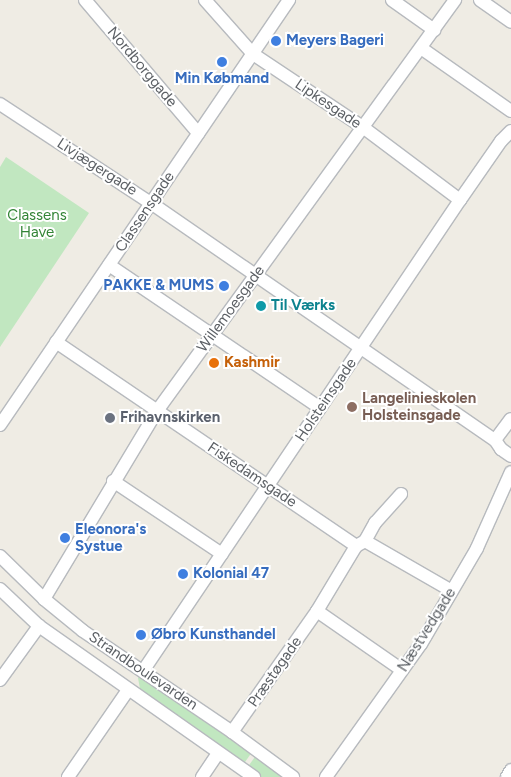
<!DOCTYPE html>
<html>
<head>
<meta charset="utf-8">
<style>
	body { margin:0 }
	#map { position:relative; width:511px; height:777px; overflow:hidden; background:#efece4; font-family:Figtree,sans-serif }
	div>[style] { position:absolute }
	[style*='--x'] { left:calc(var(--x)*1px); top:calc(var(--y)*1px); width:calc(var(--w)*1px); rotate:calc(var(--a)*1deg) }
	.green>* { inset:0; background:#c1e7c0 }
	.roads { filter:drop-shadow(1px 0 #b7babe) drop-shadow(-1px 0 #b7babe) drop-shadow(0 1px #b7babe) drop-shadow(0 -1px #b7babe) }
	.minor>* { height:12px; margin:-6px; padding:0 6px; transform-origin:6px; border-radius:6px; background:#fff }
	.dots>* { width:14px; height:14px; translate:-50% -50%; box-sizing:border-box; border:2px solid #fff; border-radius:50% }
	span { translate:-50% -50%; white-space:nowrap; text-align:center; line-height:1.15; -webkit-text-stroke:4px #fff; paint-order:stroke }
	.shop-label { font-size:15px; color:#366cbe; font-weight:700 }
	.left { translate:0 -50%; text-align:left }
	.right { translate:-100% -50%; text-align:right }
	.street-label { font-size:15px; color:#5c6065 }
	.park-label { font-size:15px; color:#338436 }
	.culture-label { font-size:15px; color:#0d838f; font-weight:700 }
	.food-label { font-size:15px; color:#c56008; font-weight:700 }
	.education-label { font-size:15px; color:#785e54; font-weight:700 }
	.worship-label { font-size:15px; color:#5b616d; font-weight:700 }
</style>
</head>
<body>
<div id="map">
	<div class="green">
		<div style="clip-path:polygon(6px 157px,89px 213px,0 347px,0 167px)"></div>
		<div style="clip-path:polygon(141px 674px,252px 752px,243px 765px,141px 694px,138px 678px)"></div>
		<div style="clip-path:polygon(257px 754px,288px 777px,260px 777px,247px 768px)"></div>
	</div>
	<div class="roads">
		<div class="minor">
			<div style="--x:85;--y:0;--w:175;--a:49.6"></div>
			<div style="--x:205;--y:0;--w:72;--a:48.4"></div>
			<div style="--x:253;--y:54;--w:133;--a:33.7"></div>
			<div style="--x:364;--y:128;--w:120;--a:36.9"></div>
			<div style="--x:392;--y:0;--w:52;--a:35.5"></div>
			<div style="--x:480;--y:0;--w:38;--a:35"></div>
			<div style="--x:421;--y:48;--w:110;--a:35"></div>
			<div style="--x:0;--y:104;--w:181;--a:33.3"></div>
			<div style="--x:151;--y:203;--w:418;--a:34.6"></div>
			<div style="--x:495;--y:440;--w:11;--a:56"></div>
			<div style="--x:501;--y:449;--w:12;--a:35"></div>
			<div style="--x:109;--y:265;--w:255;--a:34.1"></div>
			<div style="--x:56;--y:342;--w:363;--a:34.2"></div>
			<div style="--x:356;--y:546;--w:10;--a:-29"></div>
			<div style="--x:365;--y:541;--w:100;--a:29.9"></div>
			<div style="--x:0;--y:425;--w:514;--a:-55.78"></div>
			<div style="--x:495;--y:440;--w:26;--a:-53"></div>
			<div style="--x:113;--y:481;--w:131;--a:33.8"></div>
			<div style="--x:365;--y:541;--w:21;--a:-61"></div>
			<div style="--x:375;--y:523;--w:39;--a:-48"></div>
			<div style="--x:0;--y:556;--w:62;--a:44.3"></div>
			<div style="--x:44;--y:599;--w:50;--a:39.4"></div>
			<div style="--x:83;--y:631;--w:180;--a:34.1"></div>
			<div style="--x:232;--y:732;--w:76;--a:36.4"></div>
			<div style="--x:0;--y:589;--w:54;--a:43.5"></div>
			<div style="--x:39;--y:626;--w:263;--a:35.1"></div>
			<div style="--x:44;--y:599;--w:219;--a:-59"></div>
			<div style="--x:157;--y:411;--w:508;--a:-54.06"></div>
			<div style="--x:317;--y:611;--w:103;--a:34.8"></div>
			<div style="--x:143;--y:671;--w:568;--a:-56.06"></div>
			<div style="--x:460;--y:200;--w:72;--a:-55.2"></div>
			<div style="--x:501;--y:141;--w:14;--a:-45"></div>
			<div style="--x:0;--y:680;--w:67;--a:-54.2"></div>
			<div style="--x:232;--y:732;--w:148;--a:-54.9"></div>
			<div style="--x:317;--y:611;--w:76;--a:-59"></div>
			<div style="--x:68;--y:777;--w:106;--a:-55.4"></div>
			<div style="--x:202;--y:777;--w:29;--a:-56"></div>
			<div style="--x:326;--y:777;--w:163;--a:-54.5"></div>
			<div style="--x:421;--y:644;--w:111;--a:-59.7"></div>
			<div style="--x:477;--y:548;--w:83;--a:-65.9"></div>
			<div style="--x:507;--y:777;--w:8;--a:-60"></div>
		</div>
	</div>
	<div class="dots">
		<div style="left:276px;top:41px;background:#3f7fe0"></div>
		<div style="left:222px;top:62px;background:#3f7fe0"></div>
		<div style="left:224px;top:286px;background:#3f7fe0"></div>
		<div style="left:261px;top:306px;background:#0f9aa8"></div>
		<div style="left:214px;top:363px;background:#e8710a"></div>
		<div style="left:352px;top:407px;background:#8d6e63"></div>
		<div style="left:110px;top:418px;background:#6b7280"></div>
		<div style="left:65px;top:538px;background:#3f7fe0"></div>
		<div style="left:183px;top:574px;background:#3f7fe0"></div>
		<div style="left:141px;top:635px;background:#3f7fe0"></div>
	</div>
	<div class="shop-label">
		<span class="left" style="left:286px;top:41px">Meyers Bageri</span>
		<span style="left:222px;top:79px">Min Købmand</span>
		<span class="right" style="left:214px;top:286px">PAKKE &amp; MUMS</span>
		<span class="left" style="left:75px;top:538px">Eleonora's<br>Systue</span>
		<span class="left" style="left:193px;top:574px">Kolonial 47</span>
		<span class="left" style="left:151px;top:635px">Øbro Kunsthandel</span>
	</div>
	<div class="street-label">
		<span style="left:142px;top:67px;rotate:50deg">Nordborggade</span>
		<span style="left:328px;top:104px;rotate:34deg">Lipkesgade</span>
		<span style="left:97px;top:167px;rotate:33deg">Livjægergade</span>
		<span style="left:145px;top:212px;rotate:-56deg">Classensgade</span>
		<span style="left:231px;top:309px;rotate:-54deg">Willemoesgade</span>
		<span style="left:326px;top:400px;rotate:-56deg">Holsteinsgade</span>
		<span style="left:252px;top:475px;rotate:34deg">Fiskedamsgade</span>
		<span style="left:427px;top:630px;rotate:-58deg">Næstvedgade</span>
		<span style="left:143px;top:671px;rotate:34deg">Strandboulevarden</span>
		<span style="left:275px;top:672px;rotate:-55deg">Præstøgade</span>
	</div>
	<div class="park-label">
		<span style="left:37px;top:224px">Classens<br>Have</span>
	</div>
	<div class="culture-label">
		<span class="left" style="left:271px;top:306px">Til Værks</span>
	</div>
	<div class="food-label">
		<span class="left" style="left:224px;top:363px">Kashmir</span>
	</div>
	<div class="education-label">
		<span class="left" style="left:362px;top:407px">Langelinieskolen<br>Holsteinsgade</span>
	</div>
	<div class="worship-label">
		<span class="left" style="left:120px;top:418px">Frihavnskirken</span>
	</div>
</div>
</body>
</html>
